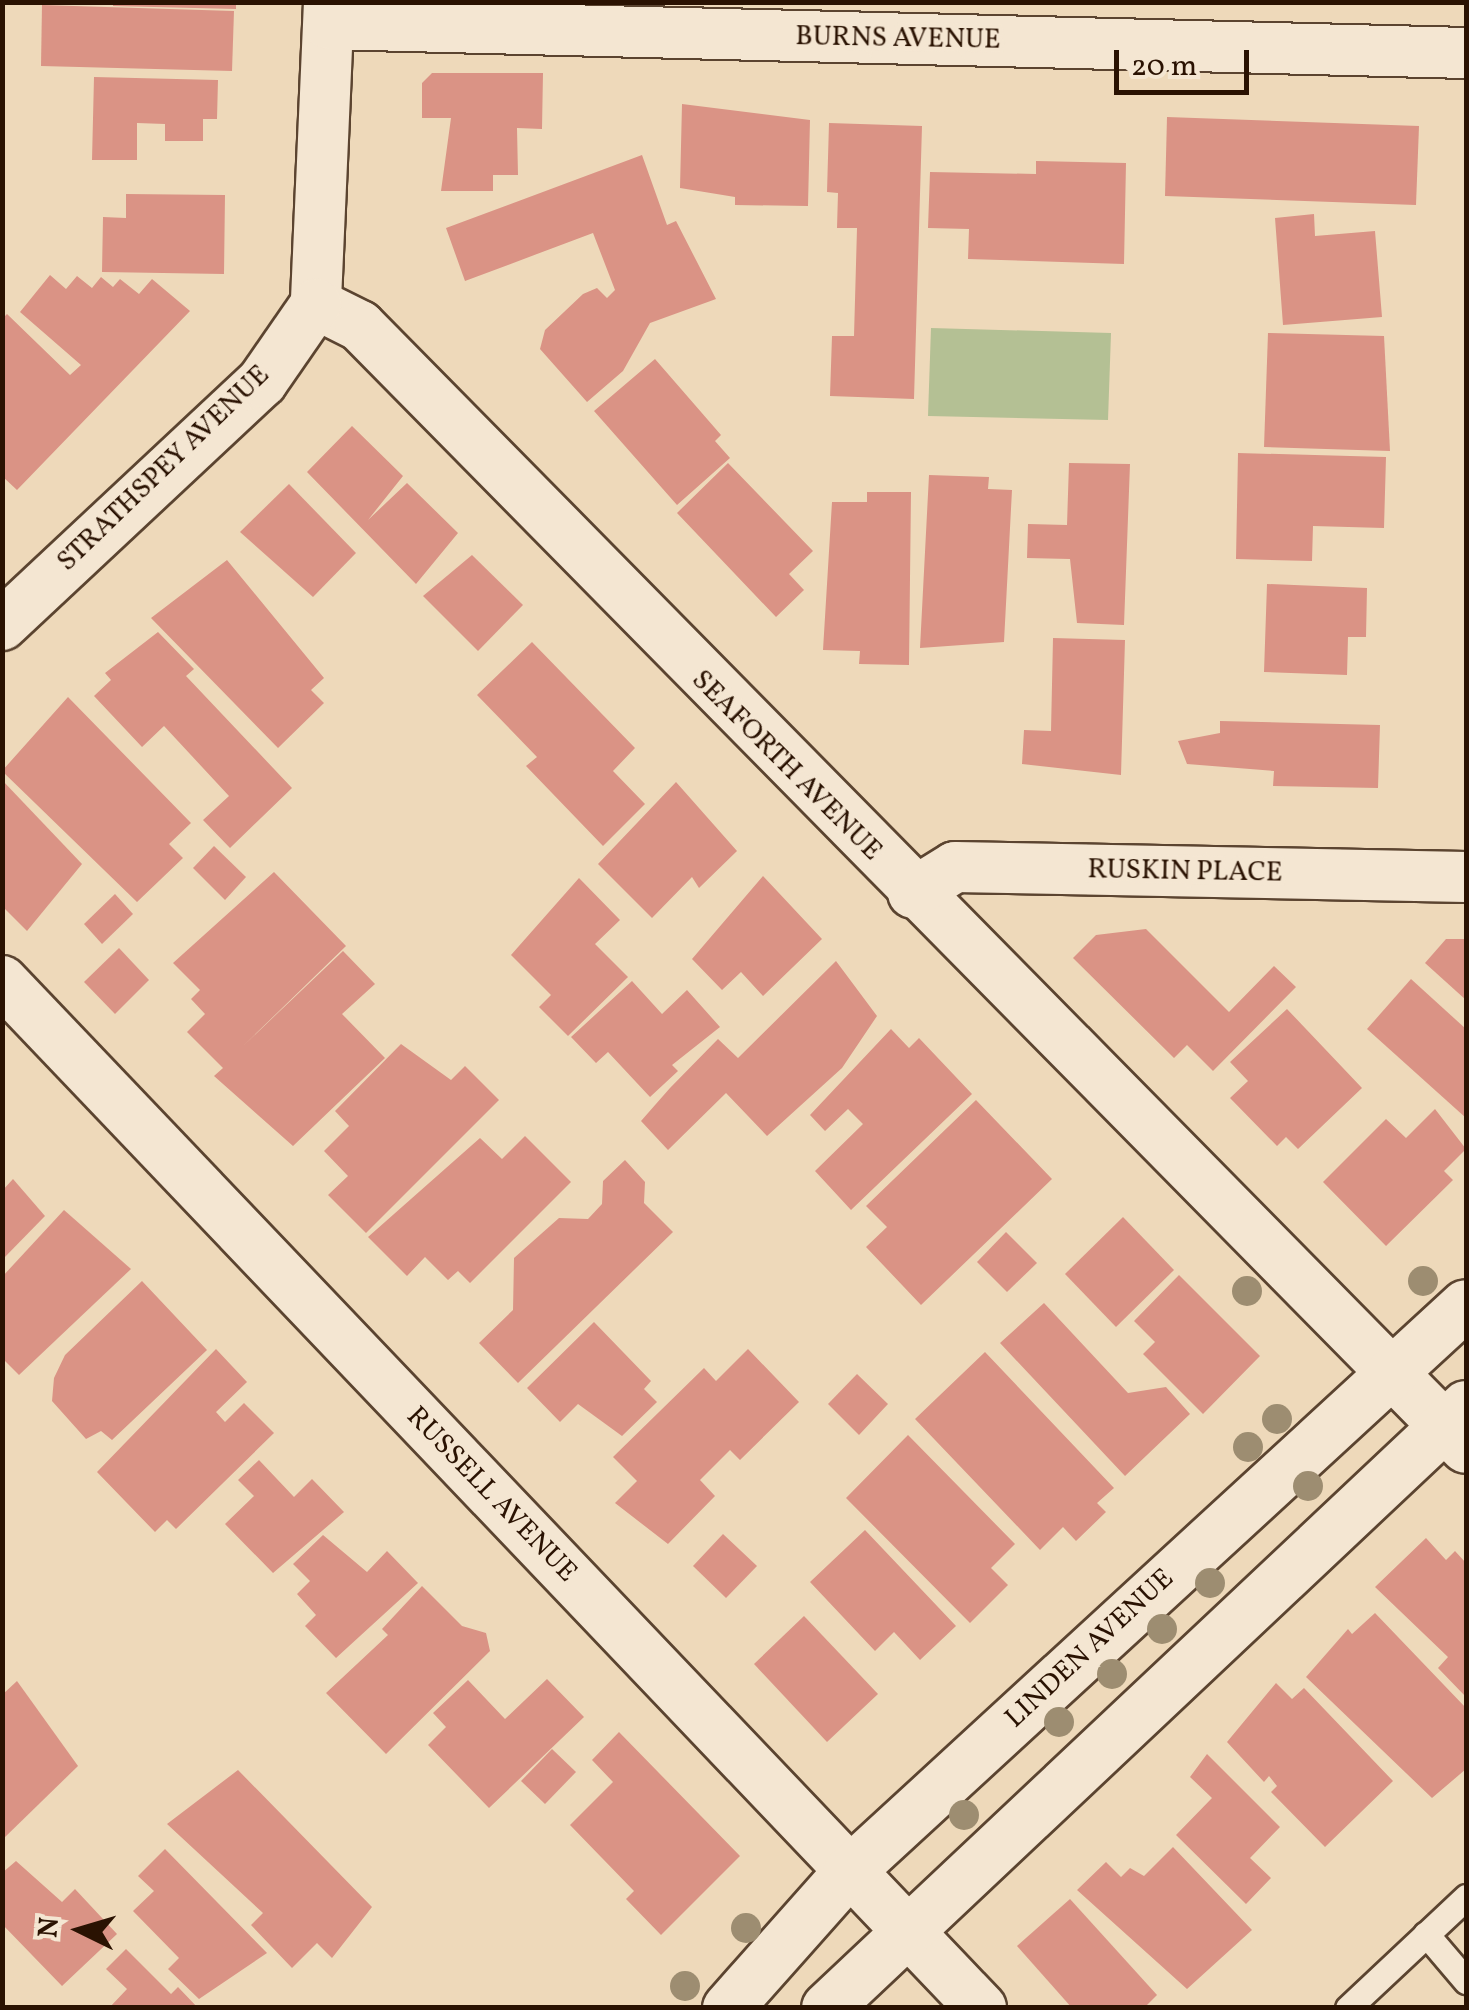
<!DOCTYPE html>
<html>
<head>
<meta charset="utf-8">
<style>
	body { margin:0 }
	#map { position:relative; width:1469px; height:2010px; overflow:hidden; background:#eed9ba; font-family:Vollkorn,serif }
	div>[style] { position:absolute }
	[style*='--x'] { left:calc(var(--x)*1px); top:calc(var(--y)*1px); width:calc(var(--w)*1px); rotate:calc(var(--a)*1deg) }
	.green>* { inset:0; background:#b4c094 }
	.building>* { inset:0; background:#da9385 }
	.roads { filter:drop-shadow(2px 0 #5b4430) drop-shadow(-2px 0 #5b4430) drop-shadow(0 2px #5b4430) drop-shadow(0 -2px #5b4430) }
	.service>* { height:25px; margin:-12.5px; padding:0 12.5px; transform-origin:12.5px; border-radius:12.5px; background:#f4e6d2 }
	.minor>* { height:50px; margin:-25px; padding:0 25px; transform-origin:25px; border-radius:25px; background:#f4e6d2 }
	.trees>* { width:30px; height:30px; margin:-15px; border-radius:50%; background:#9d8d71 }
	span { translate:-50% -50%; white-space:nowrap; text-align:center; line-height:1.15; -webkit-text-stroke:9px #f4e6d2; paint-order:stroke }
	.street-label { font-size:28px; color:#2a1202 }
	.frame { position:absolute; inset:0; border:5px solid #2a1202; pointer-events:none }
	.north { position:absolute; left:30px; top:1880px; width:100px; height:100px; -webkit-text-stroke:8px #f4e6d2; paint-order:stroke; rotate:275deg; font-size:28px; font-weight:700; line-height:40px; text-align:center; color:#2a1202 }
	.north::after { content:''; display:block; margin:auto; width:35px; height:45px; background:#2a1202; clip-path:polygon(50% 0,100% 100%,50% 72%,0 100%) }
	.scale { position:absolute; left:1114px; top:50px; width:135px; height:45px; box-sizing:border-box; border:5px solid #2a1202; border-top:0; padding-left:12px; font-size:30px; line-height:35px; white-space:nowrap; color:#2a1202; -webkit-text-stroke:8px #f4e6d2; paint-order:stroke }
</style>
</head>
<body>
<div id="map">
	<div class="green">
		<div style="clip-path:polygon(931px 328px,1111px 333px,1108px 420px,928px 416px)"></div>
	</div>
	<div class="building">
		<div style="clip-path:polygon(113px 2px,236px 2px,236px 9px,113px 6px)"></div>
		<div style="clip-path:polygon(42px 5px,234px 11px,232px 71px,41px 66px)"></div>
		<div style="clip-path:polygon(432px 73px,543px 73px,542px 129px,517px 128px,518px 175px,493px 175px,493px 191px,441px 191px,451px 118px,422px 118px,422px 83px)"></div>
		<div style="clip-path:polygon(94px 77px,218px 80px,217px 119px,203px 119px,203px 141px,165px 141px,165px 124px,137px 123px,137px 160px,92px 160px)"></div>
		<div style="clip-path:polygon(682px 104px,810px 120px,808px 206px,735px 205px,735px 197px,680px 188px)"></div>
		<div style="clip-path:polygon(1167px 117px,1419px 126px,1416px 205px,1165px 196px)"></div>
		<div style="clip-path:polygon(829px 123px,922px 126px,914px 399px,830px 396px,832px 336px,854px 336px,857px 228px,837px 228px,838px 193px,827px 192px)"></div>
		<div style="clip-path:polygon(642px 155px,667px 225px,676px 221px,716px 299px,650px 323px,623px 371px,587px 402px,540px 349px,545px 330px,583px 294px,597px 288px,607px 298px,615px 290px,593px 233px,465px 281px,446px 228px)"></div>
		<div style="clip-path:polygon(1036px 161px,1126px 163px,1124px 264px,968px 259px,969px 229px,928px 228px,930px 172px,1036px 174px)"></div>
		<div style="clip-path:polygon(126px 194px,225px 195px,224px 274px,102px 272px,103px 217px,126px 218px)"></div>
		<div style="clip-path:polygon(1314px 214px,1315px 236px,1375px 231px,1382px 317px,1283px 325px,1275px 218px)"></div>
		<div style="clip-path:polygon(50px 275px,66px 289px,77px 276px,92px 288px,101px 277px,113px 287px,120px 279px,139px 294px,152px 279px,190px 311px,17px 490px,2px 476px,2px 319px,7px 314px,70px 375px,81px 365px,20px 312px)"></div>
		<div style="clip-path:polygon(1268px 333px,1384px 336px,1390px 451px,1264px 447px)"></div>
		<div style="clip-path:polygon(655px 359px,721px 435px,715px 441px,730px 458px,677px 505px,594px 411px)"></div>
		<div style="clip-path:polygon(352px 426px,403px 476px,368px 520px,407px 483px,458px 533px,416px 584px,307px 472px)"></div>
		<div style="clip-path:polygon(1238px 453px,1386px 457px,1384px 528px,1313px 526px,1312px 561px,1236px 559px)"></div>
		<div style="clip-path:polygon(728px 463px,813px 551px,789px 574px,804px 590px,776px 617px,677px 513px)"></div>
		<div style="clip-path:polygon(1069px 463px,1130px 464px,1124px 625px,1077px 623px,1070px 559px,1027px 558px,1028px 524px,1067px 525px)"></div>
		<div style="clip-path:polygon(929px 475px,989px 477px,988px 489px,1012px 490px,1004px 642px,920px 648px)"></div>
		<div style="clip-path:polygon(289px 484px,356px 553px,313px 597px,240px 532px)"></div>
		<div style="clip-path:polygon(867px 492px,911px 492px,909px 665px,859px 664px,860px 651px,823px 650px,832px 502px,867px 502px)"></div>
		<div style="clip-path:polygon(472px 555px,523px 605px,478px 651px,423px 596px)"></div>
		<div style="clip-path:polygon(227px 560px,324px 678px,311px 690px,324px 703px,278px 748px,151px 618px)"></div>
		<div style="clip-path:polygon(1267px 584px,1367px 588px,1366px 637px,1348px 637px,1347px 675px,1264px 672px)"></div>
		<div style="clip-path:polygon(158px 632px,194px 669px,186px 676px,292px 788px,230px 848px,203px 820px,229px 796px,164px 726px,142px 747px,94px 696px,111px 680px,105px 673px)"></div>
		<div style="clip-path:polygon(1053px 638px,1125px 640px,1121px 775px,1022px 764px,1024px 730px,1051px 731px)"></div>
		<div style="clip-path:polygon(532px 642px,635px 748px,613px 771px,645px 804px,603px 846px,526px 766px,537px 757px,477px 695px)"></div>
		<div style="clip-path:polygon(68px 697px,191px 823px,169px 844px,183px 858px,137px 902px,2px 771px)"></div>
		<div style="clip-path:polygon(1220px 721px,1380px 725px,1378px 788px,1273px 786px,1274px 771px,1187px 764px,1178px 741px,1220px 733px)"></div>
		<div style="clip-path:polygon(2px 780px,82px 864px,27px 931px,2px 906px)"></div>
		<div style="clip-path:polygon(676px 782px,737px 851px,699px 888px,692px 877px,652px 918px,598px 864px)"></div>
		<div style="clip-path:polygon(214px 846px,246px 877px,225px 900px,193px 868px)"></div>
		<div style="clip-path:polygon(274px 872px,346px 946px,241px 1048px,343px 951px,375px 984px,342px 1014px,385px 1058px,293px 1146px,214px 1076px,223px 1068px,187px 1032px,205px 1014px,191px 999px,200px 990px,173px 963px)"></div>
		<div style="clip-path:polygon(763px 876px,822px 939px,763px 996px,741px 972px,722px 990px,692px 959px)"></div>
		<div style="clip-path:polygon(579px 878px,620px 920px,595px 944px,628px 977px,568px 1036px,539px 1007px,551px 995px,511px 955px)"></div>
		<div style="clip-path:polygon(115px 894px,133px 914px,102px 944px,84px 924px)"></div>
		<div style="clip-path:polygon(1146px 929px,1229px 1012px,1274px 966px,1296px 987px,1213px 1071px,1187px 1045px,1174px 1058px,1073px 958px,1096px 935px)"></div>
		<div style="clip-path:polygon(1446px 939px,1466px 939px,1466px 1000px,1425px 963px)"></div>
		<div style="clip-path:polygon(119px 948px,149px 980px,115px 1014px,84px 982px)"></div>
		<div style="clip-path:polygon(836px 961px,877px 1016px,842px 1068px,767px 1136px,726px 1093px,668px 1150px,641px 1121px,670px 1088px,718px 1039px,738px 1058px)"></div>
		<div style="clip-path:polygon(1411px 979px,1466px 1029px,1466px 1118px,1367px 1029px)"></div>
		<div style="clip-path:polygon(632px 981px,662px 1014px,687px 990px,720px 1027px,672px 1065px,678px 1071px,650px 1097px,608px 1052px,596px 1063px,571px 1037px)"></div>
		<div style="clip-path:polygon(1287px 1009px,1362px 1088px,1298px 1149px,1286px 1137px,1277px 1146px,1230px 1098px,1248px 1081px,1230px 1062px)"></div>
		<div style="clip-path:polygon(891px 1029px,909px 1048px,919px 1038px,972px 1094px,851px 1210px,815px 1171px,863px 1124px,848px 1109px,825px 1131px,810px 1115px)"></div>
		<div style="clip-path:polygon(401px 1044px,451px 1080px,465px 1066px,499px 1100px,366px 1233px,328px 1195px,348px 1176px,324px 1151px,349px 1126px,335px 1111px)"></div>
		<div style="clip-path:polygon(976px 1100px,1052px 1179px,921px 1305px,866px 1247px,887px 1227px,866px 1206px)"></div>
		<div style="clip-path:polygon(1435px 1109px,1466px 1149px,1444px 1171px,1453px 1180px,1386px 1246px,1323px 1182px,1386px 1119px,1406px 1138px)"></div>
		<div style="clip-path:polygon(525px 1136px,571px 1182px,470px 1283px,458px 1271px,448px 1280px,425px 1257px,407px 1276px,368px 1237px,480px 1138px,502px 1159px)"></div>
		<div style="clip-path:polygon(625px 1160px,645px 1182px,644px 1203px,673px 1232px,518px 1383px,479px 1343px,513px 1310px,514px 1258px,559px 1218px,588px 1219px,602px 1204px,603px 1181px)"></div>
		<div style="clip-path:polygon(13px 1179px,45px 1216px,2px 1260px,2px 1191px)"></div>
		<div style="clip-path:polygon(64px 1210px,131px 1269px,19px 1375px,2px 1358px,2px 1277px)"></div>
		<div style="clip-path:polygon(1123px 1217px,1174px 1270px,1116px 1327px,1065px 1274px)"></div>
		<div style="clip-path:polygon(1006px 1232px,1037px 1263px,1007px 1292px,977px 1262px)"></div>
		<div style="clip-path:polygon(1179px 1275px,1260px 1356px,1203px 1414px,1143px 1354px,1155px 1342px,1134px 1321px)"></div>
		<div style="clip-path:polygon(142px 1281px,207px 1350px,112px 1440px,101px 1431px,86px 1439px,52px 1401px,54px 1378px,65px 1355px)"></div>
		<div style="clip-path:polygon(1044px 1303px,1128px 1393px,1166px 1387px,1190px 1414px,1125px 1476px,1000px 1343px)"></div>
		<div style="clip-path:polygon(594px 1322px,651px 1381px,644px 1389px,657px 1402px,622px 1436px,578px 1404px,560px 1422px,527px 1388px)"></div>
		<div style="clip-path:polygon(216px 1349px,247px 1382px,216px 1412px,225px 1422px,244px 1403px,274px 1433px,176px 1529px,167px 1520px,155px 1532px,97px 1472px)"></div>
		<div style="clip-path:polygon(748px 1349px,799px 1402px,740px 1460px,730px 1450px,700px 1480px,715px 1496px,668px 1544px,615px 1503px,637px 1481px,613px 1457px,704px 1368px,716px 1381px)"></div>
		<div style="clip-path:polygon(985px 1352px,1114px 1488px,1097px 1503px,1106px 1512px,1076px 1541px,1063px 1527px,1040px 1550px,915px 1419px)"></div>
		<div style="clip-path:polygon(857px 1374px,888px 1404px,859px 1435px,828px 1404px)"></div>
		<div style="clip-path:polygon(908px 1435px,1015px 1544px,991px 1568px,1008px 1585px,970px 1623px,846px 1498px)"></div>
		<div style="clip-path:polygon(259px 1460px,294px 1497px,312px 1479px,344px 1512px,273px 1573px,225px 1524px,254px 1496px,238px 1480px)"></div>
		<div style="clip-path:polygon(865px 1530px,956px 1626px,920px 1660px,894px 1632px,875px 1651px,810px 1582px)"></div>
		<div style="clip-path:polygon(723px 1534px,757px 1566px,726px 1598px,693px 1566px)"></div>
		<div style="clip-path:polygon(323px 1535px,367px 1572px,387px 1551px,418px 1583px,336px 1658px,305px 1626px,316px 1615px,297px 1594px,310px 1581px,293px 1564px)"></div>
		<div style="clip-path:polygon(1426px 1538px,1446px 1560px,1455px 1551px,1466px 1563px,1466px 1697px,1438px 1668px,1448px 1657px,1375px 1587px)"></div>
		<div style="clip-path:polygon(422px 1586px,462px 1626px,486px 1633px,490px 1651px,386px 1754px,326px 1693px,388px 1635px,382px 1629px)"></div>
		<div style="clip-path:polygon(1375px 1613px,1466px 1708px,1466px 1769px,1432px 1798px,1306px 1677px,1348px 1629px,1352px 1634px)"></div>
		<div style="clip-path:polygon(804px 1616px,878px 1694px,827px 1742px,754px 1664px)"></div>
		<div style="clip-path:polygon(547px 1679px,584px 1717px,489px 1808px,428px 1745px,446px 1727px,433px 1713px,468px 1680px,505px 1719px)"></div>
		<div style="clip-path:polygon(17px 1681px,78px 1766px,2px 1840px,2px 1695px)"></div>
		<div style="clip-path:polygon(1276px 1683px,1292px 1699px,1304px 1688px,1393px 1781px,1325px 1847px,1271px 1792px,1277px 1786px,1269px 1776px,1264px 1782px,1227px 1742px)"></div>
		<div style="clip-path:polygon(619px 1732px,740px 1856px,661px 1935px,626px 1899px,634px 1891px,570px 1825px,613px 1782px,592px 1760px)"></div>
		<div style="clip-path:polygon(552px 1749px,576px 1772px,545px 1804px,521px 1781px)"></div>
		<div style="clip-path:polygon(1207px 1754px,1280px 1827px,1250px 1858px,1271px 1878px,1246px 1904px,1176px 1835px,1212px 1798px,1190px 1777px)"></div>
		<div style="clip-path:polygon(238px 1770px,372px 1907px,332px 1958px,317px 1943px,292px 1968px,251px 1925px,263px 1913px,167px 1824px)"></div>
		<div style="clip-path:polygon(1173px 1847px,1252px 1930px,1187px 1989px,1077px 1890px,1106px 1862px,1121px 1877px,1130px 1868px,1144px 1876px)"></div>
		<div style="clip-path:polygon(165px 1849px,267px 1953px,199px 1999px,168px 1969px,179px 1958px,133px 1911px,154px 1891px,138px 1876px)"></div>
		<div style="clip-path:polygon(16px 1861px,62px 1902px,75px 1889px,117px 1934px,62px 1986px,2px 1924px,2px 1873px)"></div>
		<div style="clip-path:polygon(1070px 1899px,1157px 1995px,1144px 2008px,1072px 2008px,1017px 1946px)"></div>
		<div style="clip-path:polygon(126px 1949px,171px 1994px,178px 1987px,198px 2008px,109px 2008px,127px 1989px,106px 1969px)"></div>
	</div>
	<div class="roads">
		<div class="service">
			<div style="--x:1426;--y:1934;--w:62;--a:49.6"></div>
			<div style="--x:1348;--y:2008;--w:162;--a:-43.2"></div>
		</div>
		<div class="minor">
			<div style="--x:329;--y:2;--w:302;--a:92.5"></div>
			<div style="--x:316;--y:304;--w:49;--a:26.6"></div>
			<div style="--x:360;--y:326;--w:1575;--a:45.41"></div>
			<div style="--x:329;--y:24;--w:1137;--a:1.46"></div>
			<div style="--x:2;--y:625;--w:356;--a:-43.1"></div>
			<div style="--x:262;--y:382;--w:95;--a:-55.3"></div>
			<div style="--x:913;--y:893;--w:49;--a:-31.8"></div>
			<div style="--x:955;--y:867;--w:511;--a:1.12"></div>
			<div style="--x:2;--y:981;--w:1419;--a:46.37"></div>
			<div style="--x:728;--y:2008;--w:181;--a:-48.4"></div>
			<div style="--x:848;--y:1873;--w:839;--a:-42.59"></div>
			<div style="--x:827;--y:2008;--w:878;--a:-43.29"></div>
		</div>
	</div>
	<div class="trees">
		<div style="left:1423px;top:1281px"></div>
		<div style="left:1247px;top:1291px"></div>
		<div style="left:1277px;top:1419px"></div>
		<div style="left:1248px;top:1447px"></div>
		<div style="left:1308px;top:1486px"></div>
		<div style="left:1210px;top:1583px"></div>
		<div style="left:1162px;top:1629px"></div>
		<div style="left:1112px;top:1674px"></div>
		<div style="left:1059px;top:1722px"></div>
		<div style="left:964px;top:1815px"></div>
		<div style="left:746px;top:1928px"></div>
		<div style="left:685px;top:1986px"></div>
	</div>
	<div class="street-label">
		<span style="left:898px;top:39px;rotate:1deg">BURNS AVENUE</span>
		<span style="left:164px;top:469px;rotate:-44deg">STRATHSPEY AVENUE</span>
		<span style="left:786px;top:766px;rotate:45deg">SEAFORTH AVENUE</span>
		<span style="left:1185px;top:872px;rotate:1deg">RUSKIN PLACE</span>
		<span style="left:491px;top:1495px;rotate:46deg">RUSSELL AVENUE</span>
		<span style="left:1090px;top:1649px;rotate:-43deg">LINDEN AVENUE</span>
	</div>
	<div class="frame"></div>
	<div class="north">N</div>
	<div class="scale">20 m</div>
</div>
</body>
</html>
